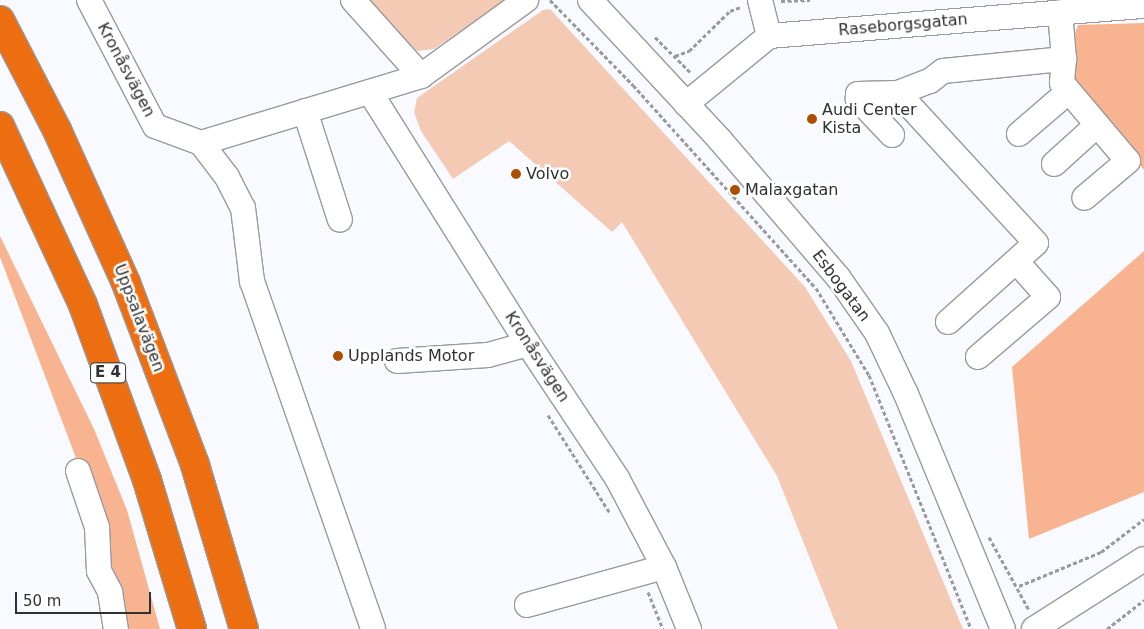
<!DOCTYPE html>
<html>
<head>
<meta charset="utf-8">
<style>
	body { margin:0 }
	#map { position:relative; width:1144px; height:629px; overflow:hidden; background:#f8faff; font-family:"DejaVu Sans",sans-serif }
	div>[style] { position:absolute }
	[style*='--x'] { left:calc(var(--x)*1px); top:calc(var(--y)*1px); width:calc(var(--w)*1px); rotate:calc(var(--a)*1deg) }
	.green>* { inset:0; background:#f5cab5 }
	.forest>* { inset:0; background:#f8b390 }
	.path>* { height:3px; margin-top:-1.5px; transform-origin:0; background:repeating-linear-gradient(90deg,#999a9e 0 4px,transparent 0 6.5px) }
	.roads { filter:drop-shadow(1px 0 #999a9e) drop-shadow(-1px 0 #999a9e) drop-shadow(0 1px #999a9e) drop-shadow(0 -1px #999a9e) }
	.minor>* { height:24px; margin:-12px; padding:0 12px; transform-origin:12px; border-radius:12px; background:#fff }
	.highway>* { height:28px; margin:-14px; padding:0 14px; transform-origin:14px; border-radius:14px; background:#ed6e10 }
	.dots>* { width:14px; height:14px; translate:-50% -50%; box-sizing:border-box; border:2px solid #fff; border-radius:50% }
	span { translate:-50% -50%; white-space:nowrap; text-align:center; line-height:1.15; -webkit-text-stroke:5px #fff; paint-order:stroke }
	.shield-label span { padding:1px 4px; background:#fff; border:1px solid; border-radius:4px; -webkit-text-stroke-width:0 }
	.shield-label { font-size:15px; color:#313133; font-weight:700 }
	.street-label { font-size:16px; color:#313133 }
	.poi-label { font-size:16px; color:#313133 }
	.left { translate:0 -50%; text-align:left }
	.scale { position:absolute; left:15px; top:592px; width:136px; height:22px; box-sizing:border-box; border:2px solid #313133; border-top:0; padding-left:6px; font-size:15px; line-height:18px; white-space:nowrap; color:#313133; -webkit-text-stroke:4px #fff; paint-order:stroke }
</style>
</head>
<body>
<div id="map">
	<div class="green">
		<div style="clip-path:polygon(369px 0,506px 0,434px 49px,418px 51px,411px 48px)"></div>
		<div style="clip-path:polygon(550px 9px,805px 287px,851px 361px,963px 629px,838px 629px,777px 476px,622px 222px,612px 232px,509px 141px,453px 179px,421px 131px,414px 112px,417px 98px,543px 10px)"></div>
	</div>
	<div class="forest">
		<div style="clip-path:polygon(1144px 23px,1144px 170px,1071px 81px,1072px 41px,1078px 25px)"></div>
		<div style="clip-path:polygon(0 236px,94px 429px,127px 510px,160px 629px,122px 629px,104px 532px,0 257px)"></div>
		<div style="clip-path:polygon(1144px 251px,1144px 492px,1029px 539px,1012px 367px)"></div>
	</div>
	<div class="path">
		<div style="--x:550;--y:0;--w:119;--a:45.7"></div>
		<div style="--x:633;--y:85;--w:273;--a:48"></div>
		<div style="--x:816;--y:288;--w:102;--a:58.7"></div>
		<div style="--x:869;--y:375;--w:274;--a:68.1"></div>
		<div style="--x:781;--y:1;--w:29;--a:-2"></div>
		<div style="--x:655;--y:37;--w:51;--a:45"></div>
		<div style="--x:675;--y:56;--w:15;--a:-20"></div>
		<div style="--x:689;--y:51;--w:57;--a:-44.3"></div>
		<div style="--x:730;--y:11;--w:12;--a:-20"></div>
		<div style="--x:548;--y:415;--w:116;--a:57.7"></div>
		<div style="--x:989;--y:537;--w:83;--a:61.3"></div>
		<div style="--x:1019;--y:586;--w:89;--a:-22.5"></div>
		<div style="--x:1101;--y:552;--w:54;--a:-37.5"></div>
		<div style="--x:648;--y:592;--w:40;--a:68"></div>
		<div style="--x:1107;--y:629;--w:47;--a:-38.1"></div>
	</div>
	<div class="roads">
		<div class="minor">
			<div style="--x:89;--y:0;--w:142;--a:62.4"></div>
			<div style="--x:155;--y:126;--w:49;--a:20.3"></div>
			<div style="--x:201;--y:143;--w:230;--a:-16.9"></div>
			<div style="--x:421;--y:76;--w:130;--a:-35.9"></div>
			<div style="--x:353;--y:0;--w:102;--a:48.2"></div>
			<div style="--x:590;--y:0;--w:191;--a:47.1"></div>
			<div style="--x:720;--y:140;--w:181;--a:49.3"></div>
			<div style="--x:838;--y:277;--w:68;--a:55.1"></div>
			<div style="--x:877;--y:333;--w:68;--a:64.6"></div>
			<div style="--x:906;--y:394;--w:254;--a:67.6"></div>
			<div style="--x:760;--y:0;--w:37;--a:76"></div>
			<div style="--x:1064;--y:59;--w:24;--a:95"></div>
			<div style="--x:1062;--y:83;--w:102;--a:49.8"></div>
			<div style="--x:1128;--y:161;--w:57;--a:139.9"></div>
			<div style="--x:370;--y:92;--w:297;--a:57.9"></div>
			<div style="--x:528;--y:344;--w:161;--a:56.4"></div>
			<div style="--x:617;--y:478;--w:101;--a:62.2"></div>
			<div style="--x:664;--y:567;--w:67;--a:68"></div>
			<div style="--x:686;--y:104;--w:107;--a:-39.3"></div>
			<div style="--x:769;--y:36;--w:376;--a:-4.6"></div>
			<div style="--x:305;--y:111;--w:114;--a:72.2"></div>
			<div style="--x:1019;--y:134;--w:65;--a:-40.6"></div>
			<div style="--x:892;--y:135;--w:50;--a:-133.4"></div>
			<div style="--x:858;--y:99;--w:5;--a:-90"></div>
			<div style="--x:858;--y:94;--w:40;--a:-1.4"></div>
			<div style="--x:201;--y:143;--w:43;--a:52.6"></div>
			<div style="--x:227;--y:177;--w:35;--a:63"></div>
			<div style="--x:243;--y:208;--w:74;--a:83"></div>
			<div style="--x:252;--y:281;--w:368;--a:70.8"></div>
			<div style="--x:1054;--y:164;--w:58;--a:-42.2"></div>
			<div style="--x:948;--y:322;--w:118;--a:-41.9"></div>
			<div style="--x:1036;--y:243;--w:204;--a:-132.6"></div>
			<div style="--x:898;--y:93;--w:34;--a:-21"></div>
			<div style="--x:930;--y:81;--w:16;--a:-38"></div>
			<div style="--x:943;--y:71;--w:122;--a:-5.7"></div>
			<div style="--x:1064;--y:59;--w:47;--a:-94.9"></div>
			<div style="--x:978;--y:357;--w:92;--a:-40.6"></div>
			<div style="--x:1048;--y:297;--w:48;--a:-131.6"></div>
			<div style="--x:397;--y:361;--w:91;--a:-3.8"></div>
			<div style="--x:488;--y:355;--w:41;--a:-15.4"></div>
			<div style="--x:78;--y:471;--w:59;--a:71.3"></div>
			<div style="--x:97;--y:527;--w:44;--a:87.4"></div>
			<div style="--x:99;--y:571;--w:24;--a:62"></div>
			<div style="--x:110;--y:592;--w:37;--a:81"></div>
			<div style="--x:527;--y:605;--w:142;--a:-15.5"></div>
			<div style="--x:1034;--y:629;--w:130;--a:-32.5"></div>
		</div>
		<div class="highway">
			<div style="--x:0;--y:20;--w:124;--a:62.6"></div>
			<div style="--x:57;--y:130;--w:168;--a:65.7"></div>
			<div style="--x:126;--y:283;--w:195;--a:69.2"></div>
			<div style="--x:195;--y:465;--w:171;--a:73.4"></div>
			<div style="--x:0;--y:126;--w:197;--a:65.1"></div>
			<div style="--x:83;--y:305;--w:186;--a:69.9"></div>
			<div style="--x:147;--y:480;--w:156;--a:73.2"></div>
		</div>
	</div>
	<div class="dots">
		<div style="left:812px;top:119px;background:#ae4e05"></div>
		<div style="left:516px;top:174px;background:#ae4e05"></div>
		<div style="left:735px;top:190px;background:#ae4e05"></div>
		<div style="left:338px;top:356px;background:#ae4e05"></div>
	</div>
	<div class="shield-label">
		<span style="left:108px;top:373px">E 4</span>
	</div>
	<div class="street-label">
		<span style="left:903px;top:25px;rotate:-5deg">Raseborgsgatan</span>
		<span style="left:126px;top:70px;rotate:62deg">Kronåsvägen</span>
		<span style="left:841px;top:286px;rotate:53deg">Esbogatan</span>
		<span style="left:139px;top:318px;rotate:69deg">Uppsalavägen</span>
		<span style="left:537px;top:357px;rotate:57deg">Kronåsvägen</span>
	</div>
	<div class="poi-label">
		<span class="left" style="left:822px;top:119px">Audi Center<br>Kista</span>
		<span class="left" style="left:526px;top:174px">Volvo</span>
		<span class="left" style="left:745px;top:190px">Malaxgatan</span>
		<span class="left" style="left:348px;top:356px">Upplands Motor</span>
	</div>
	<div class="scale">50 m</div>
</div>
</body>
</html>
